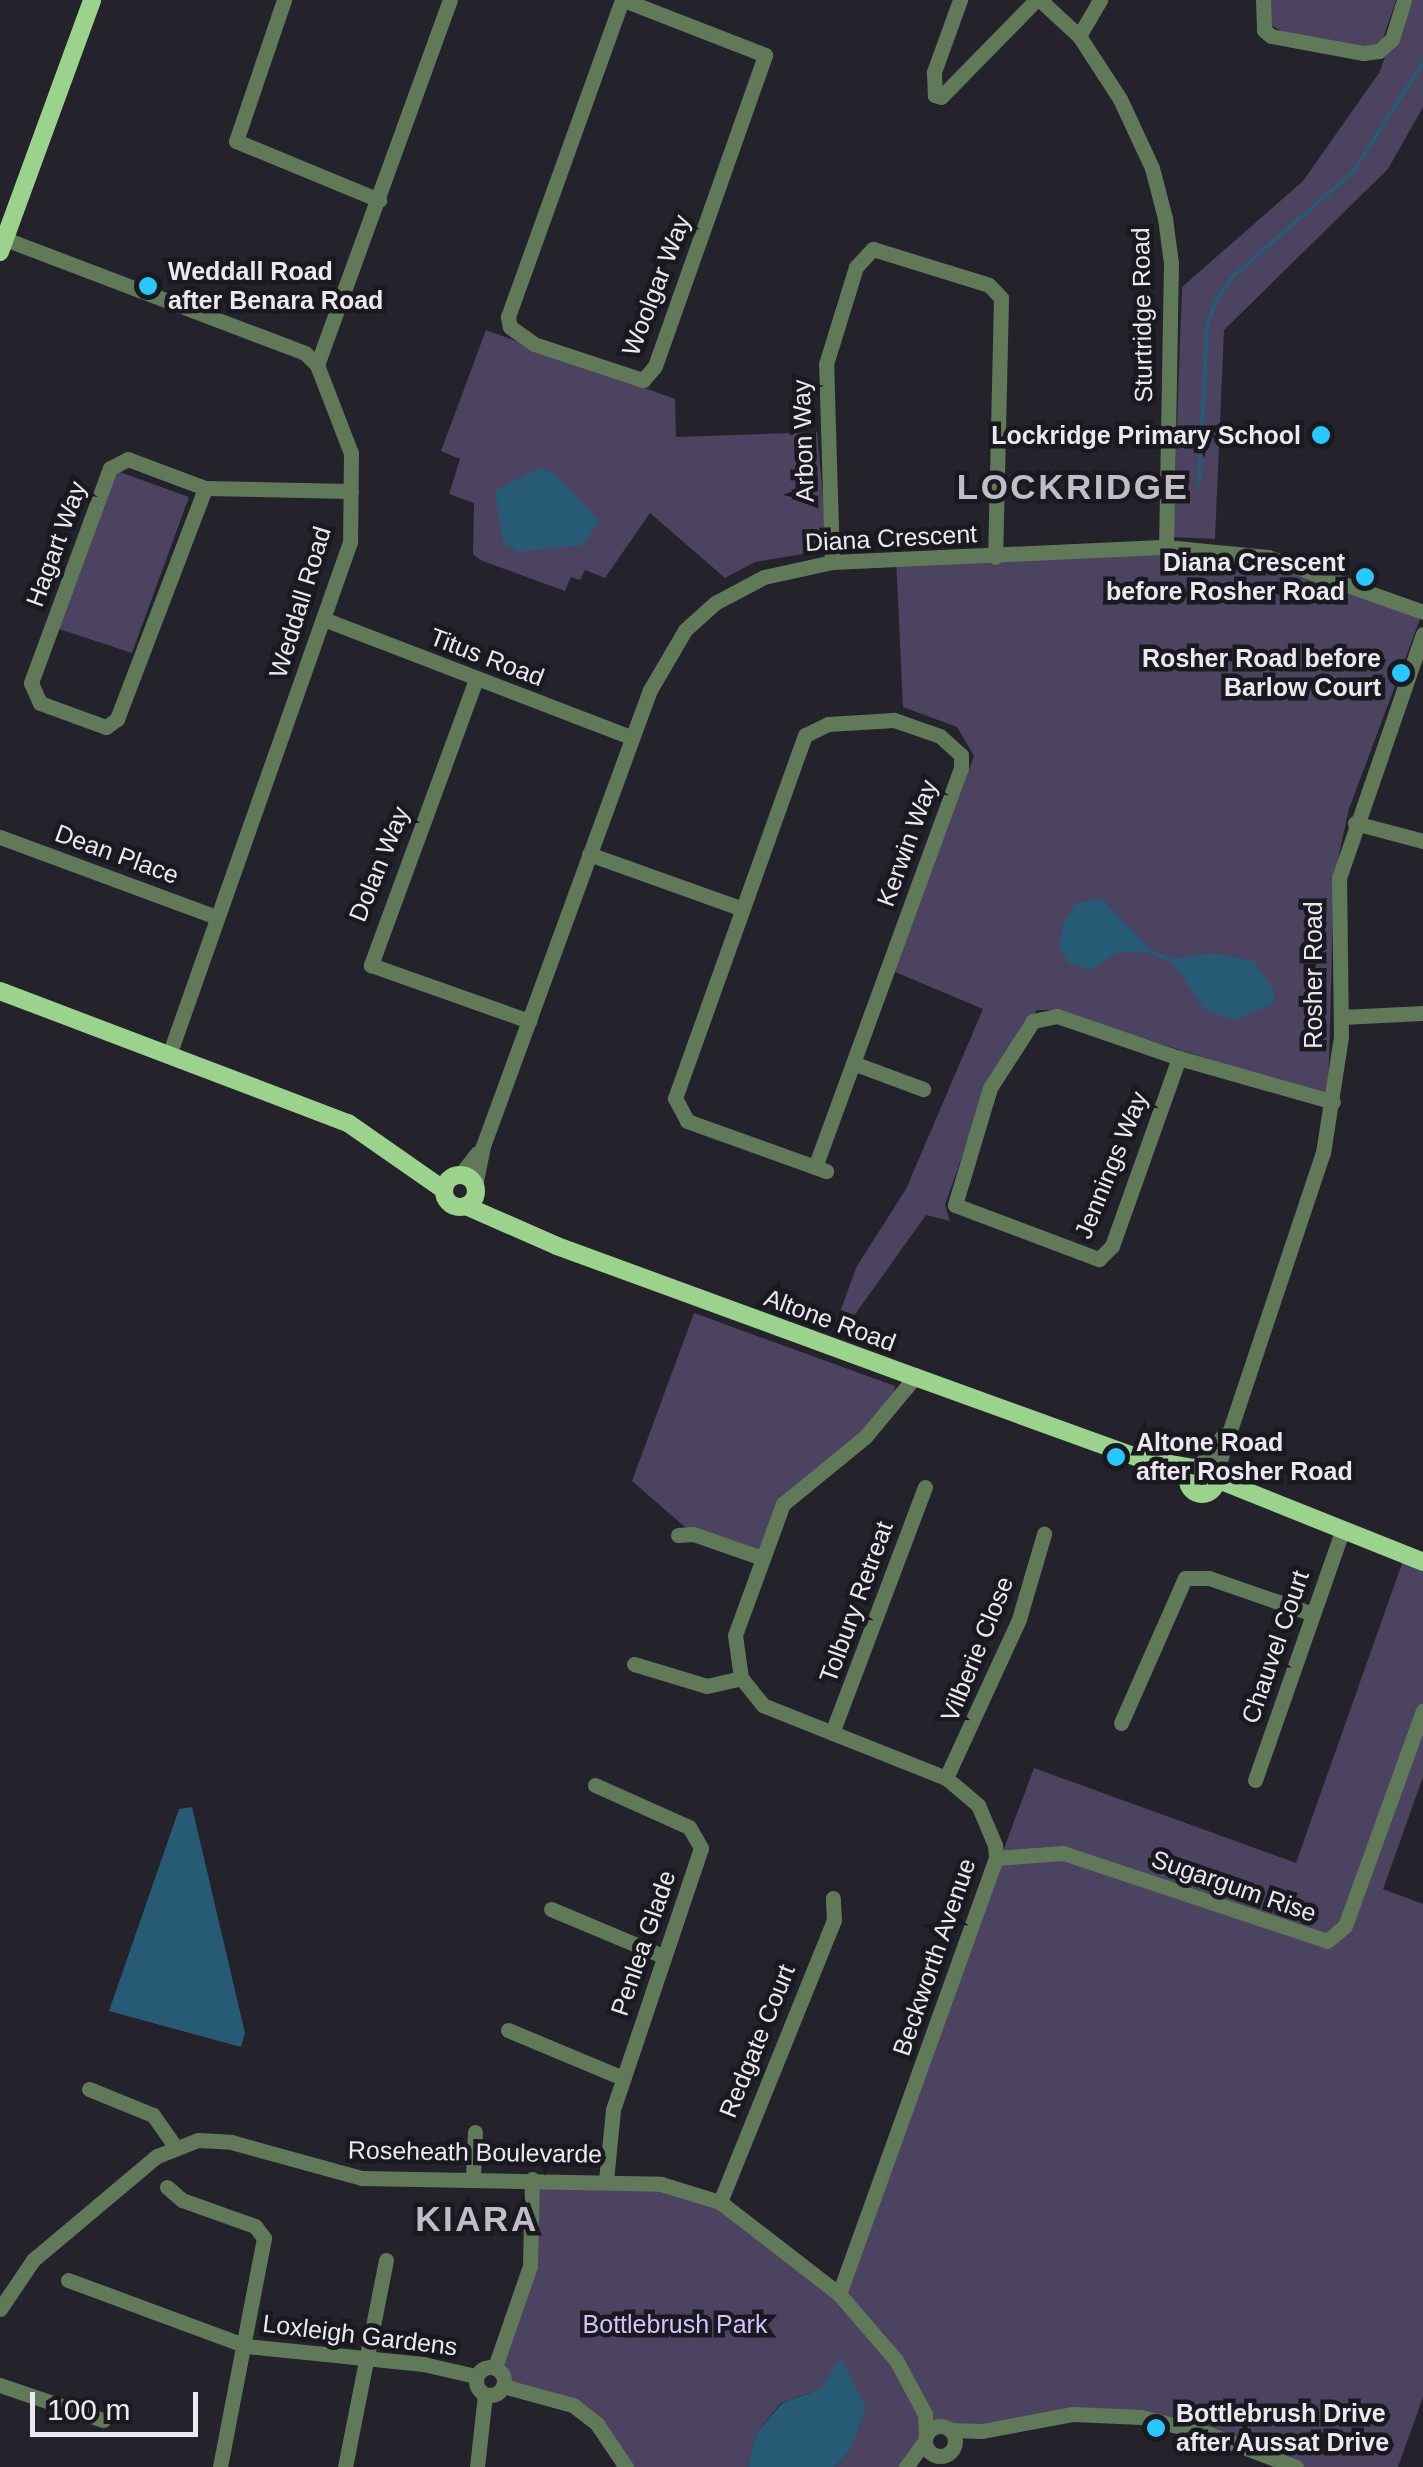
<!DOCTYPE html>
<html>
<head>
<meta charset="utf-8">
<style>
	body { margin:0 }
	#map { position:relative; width:1423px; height:2467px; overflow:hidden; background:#24222a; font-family:Arial,sans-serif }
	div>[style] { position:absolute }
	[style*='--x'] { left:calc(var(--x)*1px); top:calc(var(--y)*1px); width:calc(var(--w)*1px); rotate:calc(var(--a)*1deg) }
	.green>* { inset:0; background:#4b435f }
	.water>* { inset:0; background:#275a75 }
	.stream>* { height:4px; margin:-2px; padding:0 2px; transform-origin:2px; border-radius:2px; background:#275a75 }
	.minor>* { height:15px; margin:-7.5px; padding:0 7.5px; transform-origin:7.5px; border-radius:7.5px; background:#607a59 }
	.minor>.ring { margin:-7.5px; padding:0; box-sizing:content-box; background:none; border:15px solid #607a59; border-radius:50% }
	.major>* { height:18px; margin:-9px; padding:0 9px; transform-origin:9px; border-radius:9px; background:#9bd28c }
	.major>.ring { margin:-9px; padding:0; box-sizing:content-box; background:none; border:18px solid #9bd28c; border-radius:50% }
	.dots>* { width:28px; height:28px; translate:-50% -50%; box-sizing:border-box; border:5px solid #1b1920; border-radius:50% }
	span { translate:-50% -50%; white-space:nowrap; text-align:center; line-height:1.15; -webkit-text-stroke:9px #1b1920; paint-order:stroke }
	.poi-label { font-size:25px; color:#ebe9ef; font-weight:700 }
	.left { translate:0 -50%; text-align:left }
	.right { translate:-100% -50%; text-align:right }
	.street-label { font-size:25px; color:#ebe9ef }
	.park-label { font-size:25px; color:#d3c3fc }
	.district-label { font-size:35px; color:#c0bdc7; font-weight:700; letter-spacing:2.5px }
	.scale { position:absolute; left:30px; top:2392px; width:168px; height:45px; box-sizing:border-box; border:5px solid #ebe9ef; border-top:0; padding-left:12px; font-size:30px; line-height:35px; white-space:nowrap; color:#ebe9ef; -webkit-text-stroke:8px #1b1920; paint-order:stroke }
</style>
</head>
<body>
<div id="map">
	<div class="green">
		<div style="clip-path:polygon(1265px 0,1396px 0,1383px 39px,1369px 50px,1295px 38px,1266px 23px)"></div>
		<div style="clip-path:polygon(1407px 0,1423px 0,1423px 107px,1388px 169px,1224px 330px,1215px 539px,1173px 537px,1182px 287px,1303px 181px,1379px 73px)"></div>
		<div style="clip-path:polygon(486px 330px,675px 399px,676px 437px,817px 432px,828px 550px,755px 562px,725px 578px,650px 513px,605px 578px,585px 570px,580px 580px,571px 577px,565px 591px,480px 560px,473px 554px,474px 503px,449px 494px,460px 459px,441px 451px)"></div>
		<div style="clip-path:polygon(114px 470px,189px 497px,132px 653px,56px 628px)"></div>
		<div style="clip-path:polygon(1216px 549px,1423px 611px,1349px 809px,1334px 877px,1328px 1097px,1054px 1010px,1037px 1010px,991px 1074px,945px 1205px,950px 1221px,926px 1215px,841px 1334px,833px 1331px,857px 1266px,906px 1189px,983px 1009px,895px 972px,974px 756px,957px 727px,903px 707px,896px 558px)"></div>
		<div style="clip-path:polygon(694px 1313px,895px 1386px,892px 1402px,865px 1437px,792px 1492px,762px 1558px,693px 1534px,632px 1481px)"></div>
		<div style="clip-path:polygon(1405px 1555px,1423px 1561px,1423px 1777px,1383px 1889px,1423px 1904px,1423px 2397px,1398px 2467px,1296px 2467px,1141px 2417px,947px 2427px,925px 2415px,926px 2441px,906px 2467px,835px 2467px,849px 2452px,830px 2377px,820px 2389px,781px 2403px,756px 2434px,748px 2467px,626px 2467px,597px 2424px,504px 2381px,500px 2370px,526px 2280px,532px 2179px,638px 2181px,720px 2202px,838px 2293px,1034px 1768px,1296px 1863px)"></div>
	</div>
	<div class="water">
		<div style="clip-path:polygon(540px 467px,555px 474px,599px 521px,583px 545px,518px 552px,503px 542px,495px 490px)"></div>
		<div style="clip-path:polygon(1101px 898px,1150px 949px,1174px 959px,1213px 953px,1254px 961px,1274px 990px,1273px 1004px,1233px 1020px,1205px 1010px,1174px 964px,1143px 951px,1118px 953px,1090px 970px,1068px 962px,1059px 944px,1064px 922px,1075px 904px)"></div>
		<div style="clip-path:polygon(192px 1807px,245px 2033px,241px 2047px,109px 2011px,179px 1809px)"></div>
		<div style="clip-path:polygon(841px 2358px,866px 2409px,849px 2452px,835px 2467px,748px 2467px,756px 2434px,782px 2403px,820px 2389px)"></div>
	</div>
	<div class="stream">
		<div style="--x:1199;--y:485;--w:159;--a:-87.1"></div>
		<div style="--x:1207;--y:326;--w:24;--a:-71"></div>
		<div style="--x:1215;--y:303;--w:30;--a:-57"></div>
		<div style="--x:1231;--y:278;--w:160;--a:-41"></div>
		<div style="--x:1352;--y:173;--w:131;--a:-57.2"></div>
	</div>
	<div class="minor">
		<div style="--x:284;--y:0;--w:149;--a:108.8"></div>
		<div style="--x:236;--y:141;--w:155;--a:22.4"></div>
		<div style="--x:622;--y:0;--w:337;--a:109.8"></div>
		<div style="--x:508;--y:317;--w:10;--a:79"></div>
		<div style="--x:510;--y:327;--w:29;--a:35"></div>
		<div style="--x:534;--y:344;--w:115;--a:18.3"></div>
		<div style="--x:643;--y:380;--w:18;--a:-49"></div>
		<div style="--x:655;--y:366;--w:330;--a:-70.5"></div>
		<div style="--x:765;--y:55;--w:151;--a:-158.7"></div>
		<div style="--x:960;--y:0;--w:77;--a:109.9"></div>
		<div style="--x:934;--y:72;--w:23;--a:88"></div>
		<div style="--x:935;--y:95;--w:6;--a:18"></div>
		<div style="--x:941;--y:97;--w:136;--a:-45.6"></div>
		<div style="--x:1040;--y:0;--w:53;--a:42.7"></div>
		<div style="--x:1079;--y:36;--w:75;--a:56.9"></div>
		<div style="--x:1120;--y:99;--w:76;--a:65.1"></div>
		<div style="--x:1152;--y:168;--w:52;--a:75.4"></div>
		<div style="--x:1165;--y:218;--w:45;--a:82.4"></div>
		<div style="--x:1171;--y:263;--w:284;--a:91"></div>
		<div style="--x:1263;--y:0;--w:30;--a:88"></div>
		<div style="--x:1264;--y:30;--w:9;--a:41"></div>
		<div style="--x:1271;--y:36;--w:94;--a:10.5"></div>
		<div style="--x:1363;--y:53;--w:16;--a:-7"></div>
		<div style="--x:1379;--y:51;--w:18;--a:-43"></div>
		<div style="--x:1392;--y:39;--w:41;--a:-72.9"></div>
		<div style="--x:1079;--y:36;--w:42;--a:-59.7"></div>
		<div style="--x:5;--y:239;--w:321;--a:20.8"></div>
		<div style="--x:305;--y:353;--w:17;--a:45"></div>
		<div style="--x:317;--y:365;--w:94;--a:68.9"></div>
		<div style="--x:351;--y:453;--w:89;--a:90.6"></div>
		<div style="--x:350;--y:542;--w:544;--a:109.43"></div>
		<div style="--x:317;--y:365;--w:388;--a:-70"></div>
		<div style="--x:205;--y:488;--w:82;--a:-159.4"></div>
		<div style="--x:128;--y:459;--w:20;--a:153"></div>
		<div style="--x:110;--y:468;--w:229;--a:110.2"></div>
		<div style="--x:31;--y:683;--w:22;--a:66"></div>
		<div style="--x:40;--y:703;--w:70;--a:20"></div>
		<div style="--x:106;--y:727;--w:14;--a:-36"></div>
		<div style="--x:117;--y:719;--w:247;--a:-69.1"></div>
		<div style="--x:205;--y:488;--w:146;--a:1.2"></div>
		<div style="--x:832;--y:562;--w:198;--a:-91.7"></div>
		<div style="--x:826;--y:364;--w:102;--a:-72.8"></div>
		<div style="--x:856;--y:267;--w:25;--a:-47"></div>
		<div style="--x:873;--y:249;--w:121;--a:17.2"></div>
		<div style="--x:989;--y:285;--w:18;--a:47"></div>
		<div style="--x:1001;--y:298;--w:259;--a:91.3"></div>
		<div style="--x:326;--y:620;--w:327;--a:21"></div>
		<div style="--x:475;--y:682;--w:302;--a:110.2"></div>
		<div style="--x:371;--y:965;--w:168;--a:19.5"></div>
		<div style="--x:1355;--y:823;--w:70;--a:14.8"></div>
		<div style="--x:0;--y:837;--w:230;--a:20.3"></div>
		<div style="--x:589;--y:854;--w:160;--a:19.7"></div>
		<div style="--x:1342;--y:1017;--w:81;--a:-2.8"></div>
		<div style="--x:1179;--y:1058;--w:129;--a:-161"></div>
		<div style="--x:1057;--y:1016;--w:25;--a:168"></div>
		<div style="--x:1033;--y:1021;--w:80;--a:122.7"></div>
		<div style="--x:990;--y:1088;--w:122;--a:106.7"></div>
		<div style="--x:955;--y:1205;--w:154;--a:20.6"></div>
		<div style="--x:1099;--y:1259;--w:18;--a:-45"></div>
		<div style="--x:1112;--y:1246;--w:200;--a:-70.4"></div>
		<div style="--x:1179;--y:1058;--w:160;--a:15.9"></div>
		<div style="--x:853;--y:1063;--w:75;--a:20.4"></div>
		<div style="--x:815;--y:1167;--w:425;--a:-69.9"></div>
		<div style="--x:961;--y:768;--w:13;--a:-90"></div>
		<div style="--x:961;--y:755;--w:28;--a:-138"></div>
		<div style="--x:940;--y:736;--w:49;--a:-160.8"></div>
		<div style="--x:894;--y:720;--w:66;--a:176.5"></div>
		<div style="--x:828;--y:724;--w:25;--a:154"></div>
		<div style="--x:805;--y:735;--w:386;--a:109.7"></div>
		<div style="--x:675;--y:1098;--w:26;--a:62"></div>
		<div style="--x:687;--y:1121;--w:136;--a:19.8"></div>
		<div style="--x:815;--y:1167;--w:12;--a:20"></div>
		<div style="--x:460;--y:1175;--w:28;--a:-52"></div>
		<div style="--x:475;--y:1186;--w:41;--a:-78.7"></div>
		<div style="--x:483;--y:1146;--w:486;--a:-69.9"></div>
		<div style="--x:650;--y:690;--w:69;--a:-59.7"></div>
		<div style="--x:685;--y:630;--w:40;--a:-42"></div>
		<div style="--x:715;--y:603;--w:55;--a:-28"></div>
		<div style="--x:764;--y:577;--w:70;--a:-12.4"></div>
		<div style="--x:832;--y:562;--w:334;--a:-2.6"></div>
		<div style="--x:1166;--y:547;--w:102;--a:5.6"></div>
		<div style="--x:1268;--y:557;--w:164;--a:19.5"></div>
		<div style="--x:1199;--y:1466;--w:39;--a:-52"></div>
		<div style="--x:1215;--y:1475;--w:340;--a:-71.5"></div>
		<div style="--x:1323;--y:1153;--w:117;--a:-81.2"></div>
		<div style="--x:1341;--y:1037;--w:159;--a:-90.7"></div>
		<div style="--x:1339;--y:878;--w:258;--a:-71"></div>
		<div style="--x:678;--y:1535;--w:15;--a:-4"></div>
		<div style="--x:693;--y:1534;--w:73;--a:19.2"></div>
		<div style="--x:634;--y:1664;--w:76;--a:16.8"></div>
		<div style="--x:707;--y:1686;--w:35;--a:-13"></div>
		<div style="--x:1121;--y:1723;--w:158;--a:-66.2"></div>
		<div style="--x:1185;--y:1578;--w:24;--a:0"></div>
		<div style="--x:1209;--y:1578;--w:110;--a:19.1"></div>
		<div style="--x:832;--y:1733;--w:263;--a:-69.3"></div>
		<div style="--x:946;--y:1778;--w:175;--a:-65.3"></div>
		<div style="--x:1019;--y:1619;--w:89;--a:-73.6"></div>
		<div style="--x:1255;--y:1780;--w:264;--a:-70.7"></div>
		<div style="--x:595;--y:1785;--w:103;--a:24.1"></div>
		<div style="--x:689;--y:1827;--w:24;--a:60"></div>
		<div style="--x:701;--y:1848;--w:276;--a:108.6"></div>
		<div style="--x:613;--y:2110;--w:70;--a:95.7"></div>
		<div style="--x:996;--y:1858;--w:67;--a:-4.3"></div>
		<div style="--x:1063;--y:1853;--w:278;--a:18.4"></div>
		<div style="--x:1327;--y:1941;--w:23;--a:-40"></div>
		<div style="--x:1345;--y:1926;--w:229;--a:-70.1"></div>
		<div style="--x:551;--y:1909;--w:121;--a:22.8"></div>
		<div style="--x:508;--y:2030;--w:125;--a:22.7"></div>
		<div style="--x:89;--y:2089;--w:69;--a:22.1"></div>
		<div style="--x:153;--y:2115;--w:37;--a:55"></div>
		<div style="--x:473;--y:2177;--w:45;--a:-87.5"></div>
		<div style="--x:167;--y:2187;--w:20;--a:41"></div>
		<div style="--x:182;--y:2200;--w:77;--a:19.6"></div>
		<div style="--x:255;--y:2226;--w:15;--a:53"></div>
		<div style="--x:264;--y:2238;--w:233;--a:100.9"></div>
		<div style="--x:720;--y:2202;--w:304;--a:-68"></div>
		<div style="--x:834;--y:1920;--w:22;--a:-93"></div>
		<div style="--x:68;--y:2280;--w:190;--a:20.3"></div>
		<div style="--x:246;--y:2346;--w:178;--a:5.8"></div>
		<div style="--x:423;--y:2364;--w:54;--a:12.8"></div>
		<div style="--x:839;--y:2294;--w:463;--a:-70.2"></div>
		<div style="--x:996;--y:1858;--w:13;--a:-94"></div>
		<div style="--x:995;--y:1845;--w:43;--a:-113"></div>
		<div style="--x:978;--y:1805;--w:42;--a:-139.8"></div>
		<div style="--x:946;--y:1778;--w:197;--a:-158.3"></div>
		<div style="--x:763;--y:1705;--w:35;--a:-129"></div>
		<div style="--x:741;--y:1678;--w:43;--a:-97.9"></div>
		<div style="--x:735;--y:1635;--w:140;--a:-69.9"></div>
		<div style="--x:783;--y:1504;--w:106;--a:-39.3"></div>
		<div style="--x:865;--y:1437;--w:78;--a:-50.2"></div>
		<div style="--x:0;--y:2309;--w:59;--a:-56"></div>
		<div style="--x:33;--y:2260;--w:162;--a:-40"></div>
		<div style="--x:157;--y:2156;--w:44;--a:-21.3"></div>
		<div style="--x:198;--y:2140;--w:33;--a:3"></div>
		<div style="--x:231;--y:2142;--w:136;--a:15.4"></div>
		<div style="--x:362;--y:2178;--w:299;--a:1.1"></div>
		<div style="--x:661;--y:2184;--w:62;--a:17"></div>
		<div style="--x:720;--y:2202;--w:150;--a:37.7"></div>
		<div style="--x:839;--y:2294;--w:87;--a:49.2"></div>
		<div style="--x:896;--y:2360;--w:61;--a:61.8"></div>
		<div style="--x:925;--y:2414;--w:21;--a:87"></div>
		<div class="ring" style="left:476px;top:2367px;width:13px;height:13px"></div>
		<div style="--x:495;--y:2367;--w:107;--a:-70.9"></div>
		<div style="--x:530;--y:2266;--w:87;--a:-88.7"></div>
		<div style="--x:0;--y:2385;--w:109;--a:18.8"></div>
		<div style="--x:503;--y:2386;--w:73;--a:15.2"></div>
		<div style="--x:573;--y:2405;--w:31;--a:38"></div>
		<div style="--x:597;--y:2424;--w:52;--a:56"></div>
		<div class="ring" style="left:925px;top:2426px;width:15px;height:15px"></div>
		<div style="--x:950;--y:2430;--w:32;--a:2"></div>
		<div style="--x:982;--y:2431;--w:93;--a:-10.6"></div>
		<div style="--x:1073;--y:2414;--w:68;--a:2.5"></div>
		<div style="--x:1141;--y:2417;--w:70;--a:14"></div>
		<div style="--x:1209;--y:2434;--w:93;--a:20.8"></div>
		<div style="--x:345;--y:2467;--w:211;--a:-78.8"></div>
		<div style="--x:477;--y:2467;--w:72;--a:-83.7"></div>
		<div style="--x:906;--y:2467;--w:32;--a:-54"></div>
	</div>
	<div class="major">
		<div style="--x:0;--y:252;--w:268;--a:-69.9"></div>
		<div style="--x:0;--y:991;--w:372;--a:20.8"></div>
		<div style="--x:348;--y:1123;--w:117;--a:34.9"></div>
		<div class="ring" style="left:444px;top:1175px;width:14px;height:14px"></div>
		<div style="--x:466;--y:1206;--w:99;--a:23.7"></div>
		<div style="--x:557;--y:1246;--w:381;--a:20.1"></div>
		<div style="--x:915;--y:1377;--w:241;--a:19.9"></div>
		<div style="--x:1142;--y:1459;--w:53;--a:9.8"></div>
		<div class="ring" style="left:1188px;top:1466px;width:10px;height:10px"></div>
		<div style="--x:1216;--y:1479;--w:223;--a:21.8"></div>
	</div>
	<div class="dots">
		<div style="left:148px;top:286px;background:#27c8fe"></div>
		<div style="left:1321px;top:435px;background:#27c8fe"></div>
		<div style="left:1365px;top:577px;background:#27c8fe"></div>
		<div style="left:1401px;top:673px;background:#27c8fe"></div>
		<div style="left:1116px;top:1457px;background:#27c8fe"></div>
		<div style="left:1156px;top:2428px;background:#27c8fe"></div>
	</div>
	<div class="poi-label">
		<span class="left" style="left:168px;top:286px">Weddall Road<br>after Benara Road</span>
		<span class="right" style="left:1301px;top:435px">Lockridge Primary School</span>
		<span class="right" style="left:1345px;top:577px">Diana Crescent<br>before Rosher Road</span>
		<span class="right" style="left:1381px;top:673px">Rosher Road before<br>Barlow Court</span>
		<span class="left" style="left:1136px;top:1457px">Altone Road<br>after Rosher Road</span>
		<span class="left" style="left:1176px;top:2428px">Bottlebrush Drive<br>after Aussat Drive</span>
	</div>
	<div class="street-label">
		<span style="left:656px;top:285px;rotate:-69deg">Woolgar Way</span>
		<span style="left:1142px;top:315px;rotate:-91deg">Sturtridge Road</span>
		<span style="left:803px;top:441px;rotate:-92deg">Arbon Way</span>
		<span style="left:891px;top:538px;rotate:-3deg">Diana Crescent</span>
		<span style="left:56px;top:544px;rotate:-70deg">Hagart Way</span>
		<span style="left:300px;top:602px;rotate:-73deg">Weddall Road</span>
		<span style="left:487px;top:657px;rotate:21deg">Titus Road</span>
		<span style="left:907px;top:843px;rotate:-70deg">Kerwin Way</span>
		<span style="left:117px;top:854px;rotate:20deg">Dean Place</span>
		<span style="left:379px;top:864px;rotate:-68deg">Dolan Way</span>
		<span style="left:1313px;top:975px;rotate:-90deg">Rosher Road</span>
		<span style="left:1111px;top:1165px;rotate:-68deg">Jennings Way</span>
		<span style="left:830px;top:1320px;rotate:20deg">Altone Road</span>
		<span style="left:856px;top:1602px;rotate:-70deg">Tolbury Retreat</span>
		<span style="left:1275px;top:1647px;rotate:-71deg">Chauvel Court</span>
		<span style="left:977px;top:1649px;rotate:-68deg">Vilberie Close</span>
		<span style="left:1234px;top:1886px;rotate:19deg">Sugargum Rise</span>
		<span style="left:643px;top:1943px;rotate:-71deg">Penlea Glade</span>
		<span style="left:934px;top:1957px;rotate:-71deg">Beckworth Avenue</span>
		<span style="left:757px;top:2041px;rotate:-68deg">Redgate Court</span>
		<span style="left:475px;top:2152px;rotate:1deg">Roseheath Boulevarde</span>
		<span style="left:360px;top:2335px;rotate:7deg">Loxleigh Gardens</span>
	</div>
	<div class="park-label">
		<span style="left:675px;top:2324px">Bottlebrush Park</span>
	</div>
	<div class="district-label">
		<span style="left:1073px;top:487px">LOCKRIDGE</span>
		<span style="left:477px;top:2219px">KIARA</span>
	</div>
	<div class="scale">100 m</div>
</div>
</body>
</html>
